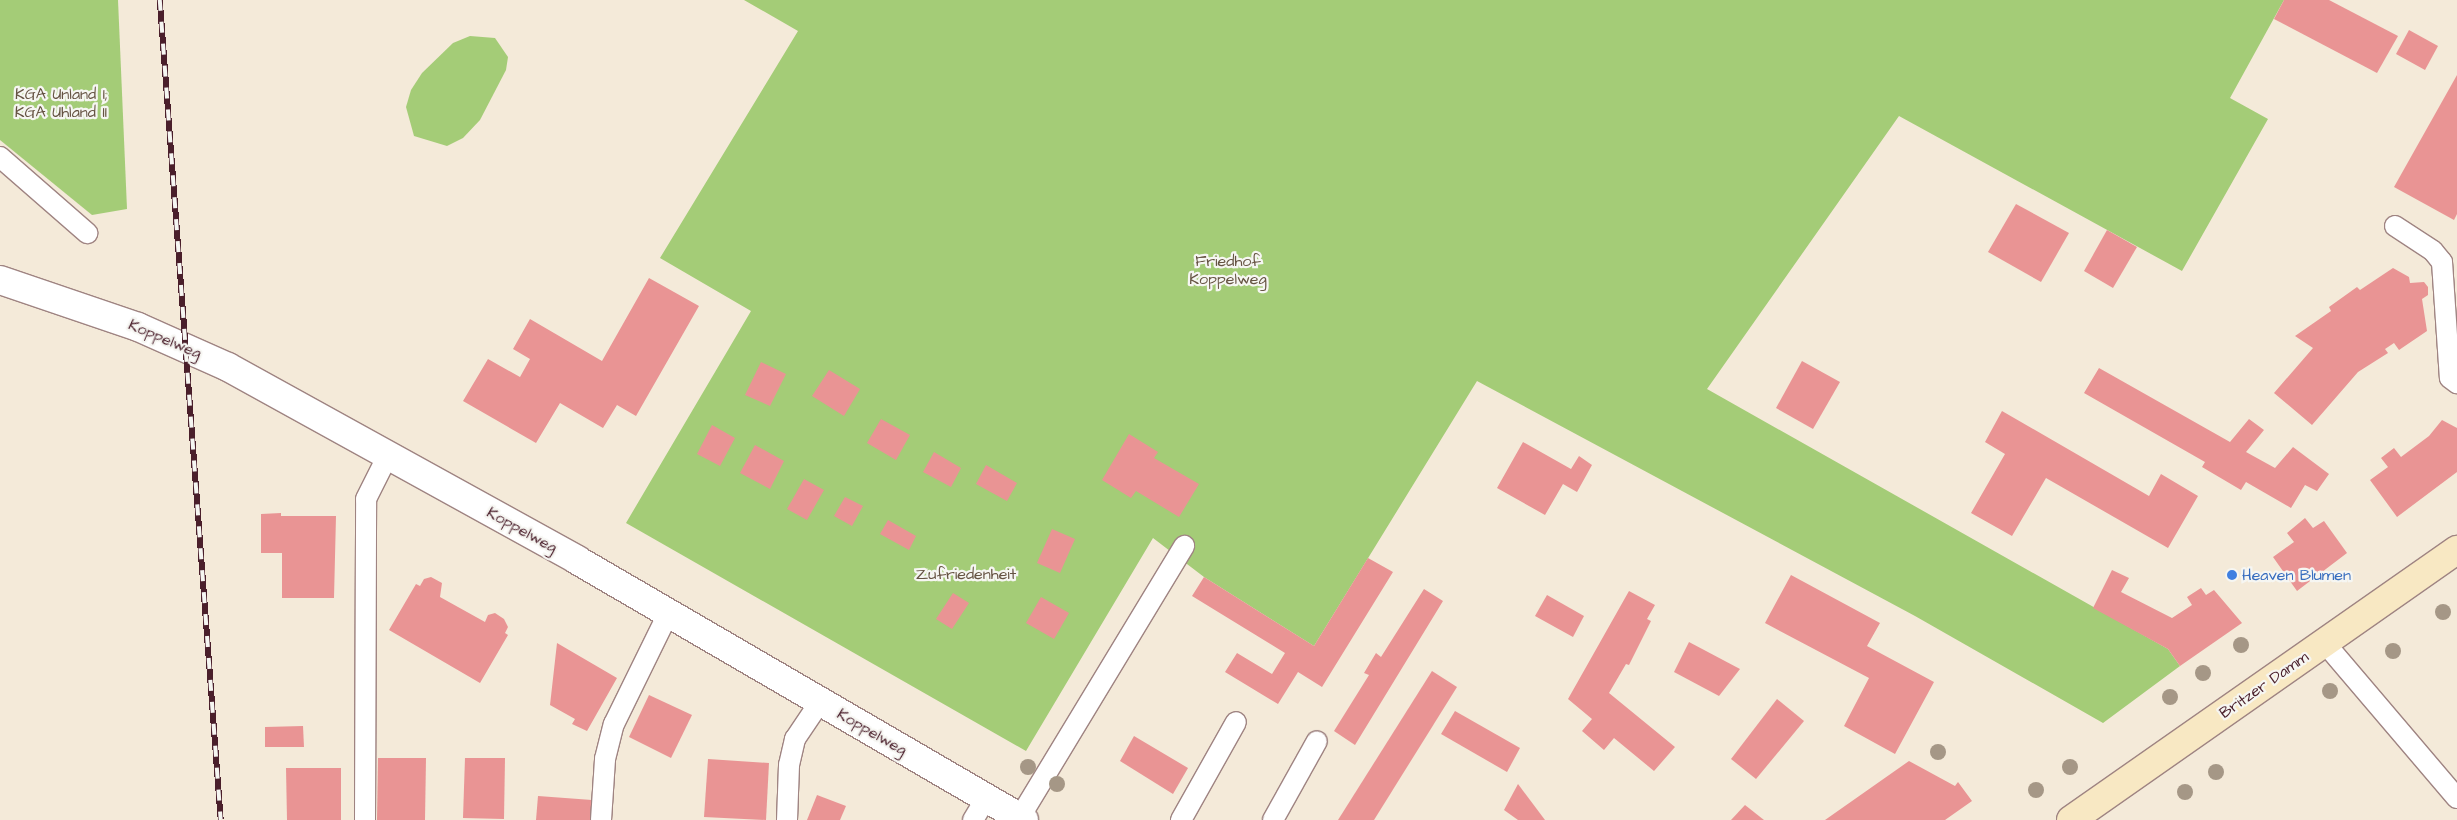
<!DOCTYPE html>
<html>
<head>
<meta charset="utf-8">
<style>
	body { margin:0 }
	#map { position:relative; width:2457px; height:820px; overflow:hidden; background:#f4ead9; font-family:"Architects Daughter",sans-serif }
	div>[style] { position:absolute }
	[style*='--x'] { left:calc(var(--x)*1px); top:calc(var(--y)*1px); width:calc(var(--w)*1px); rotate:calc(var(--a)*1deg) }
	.green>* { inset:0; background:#a4cc77 }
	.building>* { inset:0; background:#e99494 }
	.roads { filter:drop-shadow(1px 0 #9f8482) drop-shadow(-1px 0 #9f8482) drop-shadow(0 1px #9f8482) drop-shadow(0 -1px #9f8482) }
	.lane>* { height:20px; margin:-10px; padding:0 10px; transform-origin:10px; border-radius:10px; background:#fff }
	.street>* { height:28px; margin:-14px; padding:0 14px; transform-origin:14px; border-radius:14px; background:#fff }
	.secondary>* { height:28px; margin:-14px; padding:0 14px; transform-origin:14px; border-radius:14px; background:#f8e8c3 }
	.rail>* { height:5.5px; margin-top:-2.75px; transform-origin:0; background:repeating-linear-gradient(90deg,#f6f6f2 0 11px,#4a1f2b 0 22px); box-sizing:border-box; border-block:1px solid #4a1f2b }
	.trees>* { width:16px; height:16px; margin:-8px; border-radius:50%; background:#a59786 }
	.dots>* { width:14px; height:14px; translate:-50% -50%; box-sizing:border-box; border:2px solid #f6f6f2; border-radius:50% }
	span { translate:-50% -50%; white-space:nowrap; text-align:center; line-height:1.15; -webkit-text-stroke:4.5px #f6f6f2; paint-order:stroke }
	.park-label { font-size:16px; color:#655342 }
	.street-label { font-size:16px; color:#4a1f2b }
	.shop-label { font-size:16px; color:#366cbe }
	.left { translate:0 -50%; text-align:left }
</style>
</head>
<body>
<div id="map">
	<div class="green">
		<div style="clip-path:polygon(0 0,118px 0,127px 209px,92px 215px,0 140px)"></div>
		<div style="clip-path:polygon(744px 0,2284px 0,2230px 98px,2268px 119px,2182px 271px,1899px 116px,1707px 389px,2168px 649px,2180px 666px,2103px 723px,1915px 616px,1477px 381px,1314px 646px,1204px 577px,1153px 538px,1026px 751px,626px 523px,751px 311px,660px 258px,798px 31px)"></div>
		<div style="clip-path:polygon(470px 36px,495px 38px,508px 57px,506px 70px,480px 120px,463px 138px,447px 146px,414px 136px,406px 107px,411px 90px,422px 73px,453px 43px)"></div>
	</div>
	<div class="building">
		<div style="clip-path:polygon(2284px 0,2329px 0,2398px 36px,2377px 73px,2274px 19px)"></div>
		<div style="clip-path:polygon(2409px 30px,2438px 46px,2425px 70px,2396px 54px)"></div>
		<div style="clip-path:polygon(2457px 75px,2457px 214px,2454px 220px,2394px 187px)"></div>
		<div style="clip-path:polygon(2016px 204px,2069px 233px,2041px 282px,1988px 252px)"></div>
		<div style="clip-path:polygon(2107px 230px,2137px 247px,2113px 288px,2084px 271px)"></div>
		<div style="clip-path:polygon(2393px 268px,2409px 277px,2410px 283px,2424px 282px,2428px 287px,2428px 295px,2422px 299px,2427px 331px,2399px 350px,2394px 343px,2385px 349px,2388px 353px,2358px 372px,2312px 425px,2274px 393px,2313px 348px,2295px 336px,2331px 311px,2329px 307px,2357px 287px,2360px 290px)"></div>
		<div style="clip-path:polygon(649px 278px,699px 306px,636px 416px,617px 405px,603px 428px,560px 403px,536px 443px,463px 401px,488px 359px,520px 377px,530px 359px,513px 349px,530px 319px,602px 361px)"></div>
		<div style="clip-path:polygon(1802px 361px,1840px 382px,1813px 429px,1776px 408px)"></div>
		<div style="clip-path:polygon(761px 362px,786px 374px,770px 406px,745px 395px)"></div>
		<div style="clip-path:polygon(2099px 368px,2230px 442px,2249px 419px,2264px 430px,2246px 452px,2275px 468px,2293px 447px,2329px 474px,2317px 491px,2305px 485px,2291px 508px,2246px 482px,2241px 490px,2202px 467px,2205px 462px,2084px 393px)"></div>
		<div style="clip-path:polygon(829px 370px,860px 389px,844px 416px,812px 396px)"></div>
		<div style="clip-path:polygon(2002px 411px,2149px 496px,2161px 474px,2198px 496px,2168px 548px,2046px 478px,2012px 536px,1971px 513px,2005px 454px,1985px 442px)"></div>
		<div style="clip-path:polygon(881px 419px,910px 435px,896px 460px,867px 443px)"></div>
		<div style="clip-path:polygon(2442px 420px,2457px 428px,2457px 472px,2397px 517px,2370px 480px,2388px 467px,2381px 458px,2394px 448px,2401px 457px,2429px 436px)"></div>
		<div style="clip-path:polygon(712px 425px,735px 438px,720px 466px,697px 454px)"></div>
		<div style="clip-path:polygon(1129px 434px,1158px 452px,1154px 458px,1199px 484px,1179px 517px,1136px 491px,1131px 498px,1102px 480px)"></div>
		<div style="clip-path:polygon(1523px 442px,1571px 469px,1579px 456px,1592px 465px,1577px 492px,1563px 484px,1545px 515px,1497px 488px)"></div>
		<div style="clip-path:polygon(755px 445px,784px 461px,770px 489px,740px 473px)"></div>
		<div style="clip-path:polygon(934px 452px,961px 468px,951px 487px,923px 472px)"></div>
		<div style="clip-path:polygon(986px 465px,1017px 483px,1007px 501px,976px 484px)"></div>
		<div style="clip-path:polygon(804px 479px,824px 490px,807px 520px,787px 509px)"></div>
		<div style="clip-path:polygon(845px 497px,863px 506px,852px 526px,834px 516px)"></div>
		<div style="clip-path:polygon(281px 513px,281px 516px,336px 516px,334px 598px,282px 598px,282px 553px,261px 553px,261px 514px)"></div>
		<div style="clip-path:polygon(2305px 518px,2313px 528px,2324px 521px,2347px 553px,2297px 591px,2273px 557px,2294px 542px,2287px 533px)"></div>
		<div style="clip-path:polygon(888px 520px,916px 536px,909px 550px,880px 534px)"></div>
		<div style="clip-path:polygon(1052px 529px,1075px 539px,1060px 573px,1037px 563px)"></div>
		<div style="clip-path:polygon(1368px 558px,1393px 572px,1322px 687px,1298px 672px,1278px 704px,1225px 672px,1237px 653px,1272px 674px,1285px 653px,1192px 596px,1204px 577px,1314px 646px)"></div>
		<div style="clip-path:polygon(2112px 570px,2129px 578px,2121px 592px,2172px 618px,2192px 605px,2187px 597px,2201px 588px,2206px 595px,2214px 590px,2242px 623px,2180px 666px,2168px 649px,2093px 608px)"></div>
		<div style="clip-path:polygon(1791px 575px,1880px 623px,1867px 646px,1934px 682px,1895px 754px,1844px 726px,1869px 678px,1765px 623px)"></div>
		<div style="clip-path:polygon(431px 577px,442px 583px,440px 597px,485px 622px,488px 615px,495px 613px,504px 619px,508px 627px,505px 633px,508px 635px,480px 683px,389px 630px,416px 584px,420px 586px,424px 579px)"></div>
		<div style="clip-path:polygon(1424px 589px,1443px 601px,1355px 745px,1334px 731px,1369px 675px,1364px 673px,1376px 653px,1381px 657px)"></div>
		<div style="clip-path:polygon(1629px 591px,1655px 605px,1647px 619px,1651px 621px,1629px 665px,1626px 664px,1609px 693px,1675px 747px,1654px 771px,1614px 738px,1604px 750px,1582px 731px,1592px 719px,1568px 699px)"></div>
		<div style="clip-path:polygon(953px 593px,969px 603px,952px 629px,936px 619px)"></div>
		<div style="clip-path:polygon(1547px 595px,1584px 616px,1573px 637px,1535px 616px)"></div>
		<div style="clip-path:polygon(1041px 597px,1069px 613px,1054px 639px,1026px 623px)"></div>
		<div style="clip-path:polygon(1689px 642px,1740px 669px,1719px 696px,1674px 672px)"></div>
		<div style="clip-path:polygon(557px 643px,617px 678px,587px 731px,572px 724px,575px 719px,550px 705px)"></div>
		<div style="clip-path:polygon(1432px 671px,1457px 687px,1374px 820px,1338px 820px)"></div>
		<div style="clip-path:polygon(649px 695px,692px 715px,671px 758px,629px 737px)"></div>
		<div style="clip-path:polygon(1777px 699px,1804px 721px,1756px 779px,1731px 759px)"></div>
		<div style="clip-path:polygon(1455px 711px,1520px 748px,1507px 772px,1441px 734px)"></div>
		<div style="clip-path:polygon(303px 726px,304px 747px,265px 747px,265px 727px)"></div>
		<div style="clip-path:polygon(1134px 736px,1188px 768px,1173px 794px,1120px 761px)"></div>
		<div style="clip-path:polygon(378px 758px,426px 758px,425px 820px,377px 820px)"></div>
		<div style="clip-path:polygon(465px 758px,505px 758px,504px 819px,463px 818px)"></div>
		<div style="clip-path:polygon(708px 759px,769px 763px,766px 820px,704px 817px)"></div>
		<div style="clip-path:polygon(1909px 761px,1955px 786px,1958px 782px,1972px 801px,1945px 820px,1825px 820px)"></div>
		<div style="clip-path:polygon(286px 768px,341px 768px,341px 820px,287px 820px)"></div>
		<div style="clip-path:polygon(1518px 784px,1545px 820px,1518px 820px,1504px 810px)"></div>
		<div style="clip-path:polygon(817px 795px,846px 806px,840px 820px,807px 820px)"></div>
		<div style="clip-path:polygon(538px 796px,592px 800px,591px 820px,536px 820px)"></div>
		<div style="clip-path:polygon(1745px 805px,1764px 820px,1731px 820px)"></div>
	</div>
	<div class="roads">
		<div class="lane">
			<div style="--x:0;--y:157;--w:116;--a:41.1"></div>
			<div style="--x:2395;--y:226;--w:45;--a:33.3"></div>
			<div style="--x:2433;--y:251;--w:14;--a:51"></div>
			<div style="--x:2442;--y:262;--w:116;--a:86.1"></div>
			<div style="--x:2450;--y:378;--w:9;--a:36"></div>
			<div style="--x:2324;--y:642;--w:205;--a:49.6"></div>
			<div style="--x:1020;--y:817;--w:317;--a:-58.8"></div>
			<div style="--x:365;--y:820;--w:321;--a:-89.8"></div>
			<div style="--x:366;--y:499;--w:49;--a:-63.4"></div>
			<div style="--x:601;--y:820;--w:61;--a:-86.2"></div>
			<div style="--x:605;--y:759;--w:36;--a:-76"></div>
			<div style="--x:614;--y:724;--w:123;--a:-63.9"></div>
			<div style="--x:787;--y:820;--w:55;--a:-87.9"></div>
			<div style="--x:789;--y:765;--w:27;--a:-77"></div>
			<div style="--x:795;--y:739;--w:45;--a:-56"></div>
			<div style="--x:973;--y:820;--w:26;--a:-59"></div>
			<div style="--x:1181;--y:820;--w:112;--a:-60.7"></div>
			<div style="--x:1273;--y:820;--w:90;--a:-60.9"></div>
		</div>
		<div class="street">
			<div style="--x:0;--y:280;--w:146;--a:18.8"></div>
			<div style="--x:138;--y:327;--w:98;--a:24"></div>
			<div style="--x:228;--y:367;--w:399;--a:28.9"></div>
			<div style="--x:577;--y:560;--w:517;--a:30.18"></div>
		</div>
		<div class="secondary">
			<div style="--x:2071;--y:820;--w:471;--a:-35"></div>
		</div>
	</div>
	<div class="rail">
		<div style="--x:160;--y:0;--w:822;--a:85.75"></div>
	</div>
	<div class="trees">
		<div style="left:2443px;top:612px"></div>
		<div style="left:2241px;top:645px"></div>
		<div style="left:2393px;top:651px"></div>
		<div style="left:2203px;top:673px"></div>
		<div style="left:2330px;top:691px"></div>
		<div style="left:2170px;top:697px"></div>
		<div style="left:1938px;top:752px"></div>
		<div style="left:1028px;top:767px"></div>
		<div style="left:2070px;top:767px"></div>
		<div style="left:2216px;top:772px"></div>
		<div style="left:1057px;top:784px"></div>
		<div style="left:2036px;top:790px"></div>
		<div style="left:2185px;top:792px"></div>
	</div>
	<div class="dots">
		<div style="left:2232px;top:575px;background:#3f7fe0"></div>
	</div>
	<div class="park-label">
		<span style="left:61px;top:103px">KGA Unland I;<br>KGA Uhland II</span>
		<span style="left:1228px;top:270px">Friedhof<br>Koppelweg</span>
		<span style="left:966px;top:574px">Zufriedenheit</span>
	</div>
	<div class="street-label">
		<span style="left:165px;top:339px;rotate:23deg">Koppelweg</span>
		<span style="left:522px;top:530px;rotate:29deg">Koppelweg</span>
		<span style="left:2264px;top:685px;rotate:-35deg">Britzer Damm</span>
		<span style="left:872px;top:732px;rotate:30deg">Koppelweg</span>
	</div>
	<div class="shop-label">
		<span class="left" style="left:2242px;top:575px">Heaven Blumen</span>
	</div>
</div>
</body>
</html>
